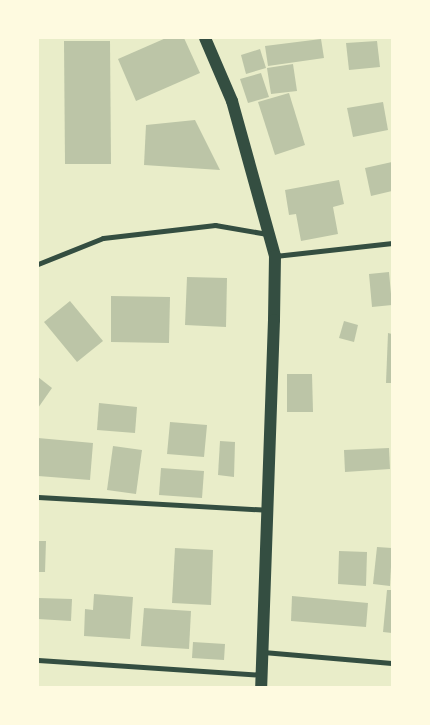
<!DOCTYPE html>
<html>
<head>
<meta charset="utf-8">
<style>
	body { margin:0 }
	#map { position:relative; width:430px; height:725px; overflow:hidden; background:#e9edc9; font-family:Arial,sans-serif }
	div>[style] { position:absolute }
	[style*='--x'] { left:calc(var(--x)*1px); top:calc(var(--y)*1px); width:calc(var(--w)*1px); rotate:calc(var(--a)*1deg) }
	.building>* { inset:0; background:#bcc5a7 }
	.minor>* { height:5px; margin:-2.5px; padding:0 2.5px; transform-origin:2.5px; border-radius:2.5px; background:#344e41 }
	.primary>* { height:12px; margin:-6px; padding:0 6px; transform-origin:6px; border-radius:6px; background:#344e41 }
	span { translate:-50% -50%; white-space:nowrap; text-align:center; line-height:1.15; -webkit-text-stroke:4px #fefae0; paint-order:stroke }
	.frame { position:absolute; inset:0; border:39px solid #fefae0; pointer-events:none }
</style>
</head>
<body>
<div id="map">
	<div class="building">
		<div style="clip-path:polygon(166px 38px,184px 38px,200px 73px,136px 101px,118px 59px)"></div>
		<div style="clip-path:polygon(321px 39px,324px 58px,268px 66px,265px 46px)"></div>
		<div style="clip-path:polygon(64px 41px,110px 41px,111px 164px,65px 164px)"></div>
		<div style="clip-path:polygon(377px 41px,380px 67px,349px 70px,346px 43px)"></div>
		<div style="clip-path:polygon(260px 49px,266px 68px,246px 74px,241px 55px)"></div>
		<div style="clip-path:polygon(293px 64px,297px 91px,271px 94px,267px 68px)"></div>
		<div style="clip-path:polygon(261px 73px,269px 97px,248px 103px,240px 79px)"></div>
		<div style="clip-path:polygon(289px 93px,305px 145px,275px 155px,258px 102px)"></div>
		<div style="clip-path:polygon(383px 102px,388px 130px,353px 137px,347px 108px)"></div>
		<div style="clip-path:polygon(195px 120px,220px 170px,144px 165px,146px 125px)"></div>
		<div style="clip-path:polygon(392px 162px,392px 191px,371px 196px,365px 168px)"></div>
		<div style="clip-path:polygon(339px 180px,344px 204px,333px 207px,338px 234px,301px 241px,296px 214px,289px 215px,285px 190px)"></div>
		<div style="clip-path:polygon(389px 272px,392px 305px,372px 307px,369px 274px)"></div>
		<div style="clip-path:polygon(187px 277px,227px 278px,226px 327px,185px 325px)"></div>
		<div style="clip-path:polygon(111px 296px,170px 297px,169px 343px,111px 342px)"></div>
		<div style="clip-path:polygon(70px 301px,103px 341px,77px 362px,44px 322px)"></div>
		<div style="clip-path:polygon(344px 321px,358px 325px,354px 342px,339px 338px)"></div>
		<div style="clip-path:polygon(388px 333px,392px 334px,392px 383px,386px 383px)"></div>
		<div style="clip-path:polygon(287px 374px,312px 374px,313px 412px,287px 412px)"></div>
		<div style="clip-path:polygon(38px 377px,52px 388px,38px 408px)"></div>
		<div style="clip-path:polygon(99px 403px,137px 407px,135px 433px,97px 430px)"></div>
		<div style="clip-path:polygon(170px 422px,207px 425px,204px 457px,167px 454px)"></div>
		<div style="clip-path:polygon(38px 438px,93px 443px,90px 480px,38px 476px)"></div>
		<div style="clip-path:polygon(220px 441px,235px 442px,234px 477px,218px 475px)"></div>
		<div style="clip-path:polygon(113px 446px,142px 450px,136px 494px,107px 490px)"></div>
		<div style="clip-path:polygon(389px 448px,390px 469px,345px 472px,344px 450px)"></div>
		<div style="clip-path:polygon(161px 468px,204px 471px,202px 498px,159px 495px)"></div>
		<div style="clip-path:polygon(38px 541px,46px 541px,45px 572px,38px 572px)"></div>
		<div style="clip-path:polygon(377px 547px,392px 548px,390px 586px,373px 584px)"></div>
		<div style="clip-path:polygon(175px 548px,213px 550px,211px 605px,172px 603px)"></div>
		<div style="clip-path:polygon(339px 551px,367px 552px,366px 586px,338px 584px)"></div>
		<div style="clip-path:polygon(387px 590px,392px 590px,392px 633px,383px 632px)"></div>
		<div style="clip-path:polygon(94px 594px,133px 597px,130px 639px,84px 636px,85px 609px,93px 610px)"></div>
		<div style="clip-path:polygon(292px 596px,368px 603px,366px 627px,291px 621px)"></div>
		<div style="clip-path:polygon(38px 598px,72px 599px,71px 621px,38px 619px)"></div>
		<div style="clip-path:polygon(144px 608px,191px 611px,189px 649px,141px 646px)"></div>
		<div style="clip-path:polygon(193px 642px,225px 644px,224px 660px,192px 658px)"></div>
	</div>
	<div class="minor">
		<div style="--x:275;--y:256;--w:118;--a:-6.3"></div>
		<div style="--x:38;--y:264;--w:70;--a:-21.8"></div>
		<div style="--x:103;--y:238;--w:113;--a:-6.6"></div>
		<div style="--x:215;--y:225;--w:53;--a:9.8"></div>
		<div style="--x:38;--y:497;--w:229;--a:3.2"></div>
		<div style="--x:263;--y:652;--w:129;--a:4.9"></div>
		<div style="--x:38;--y:660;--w:224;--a:3.8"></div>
	</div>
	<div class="primary">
		<div style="--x:205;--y:38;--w:69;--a:66.8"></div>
		<div style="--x:232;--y:101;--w:161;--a:74.5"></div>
		<div style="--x:275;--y:256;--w:64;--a:90.9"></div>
		<div style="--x:274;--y:320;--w:368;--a:92"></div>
	</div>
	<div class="frame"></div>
</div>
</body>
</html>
